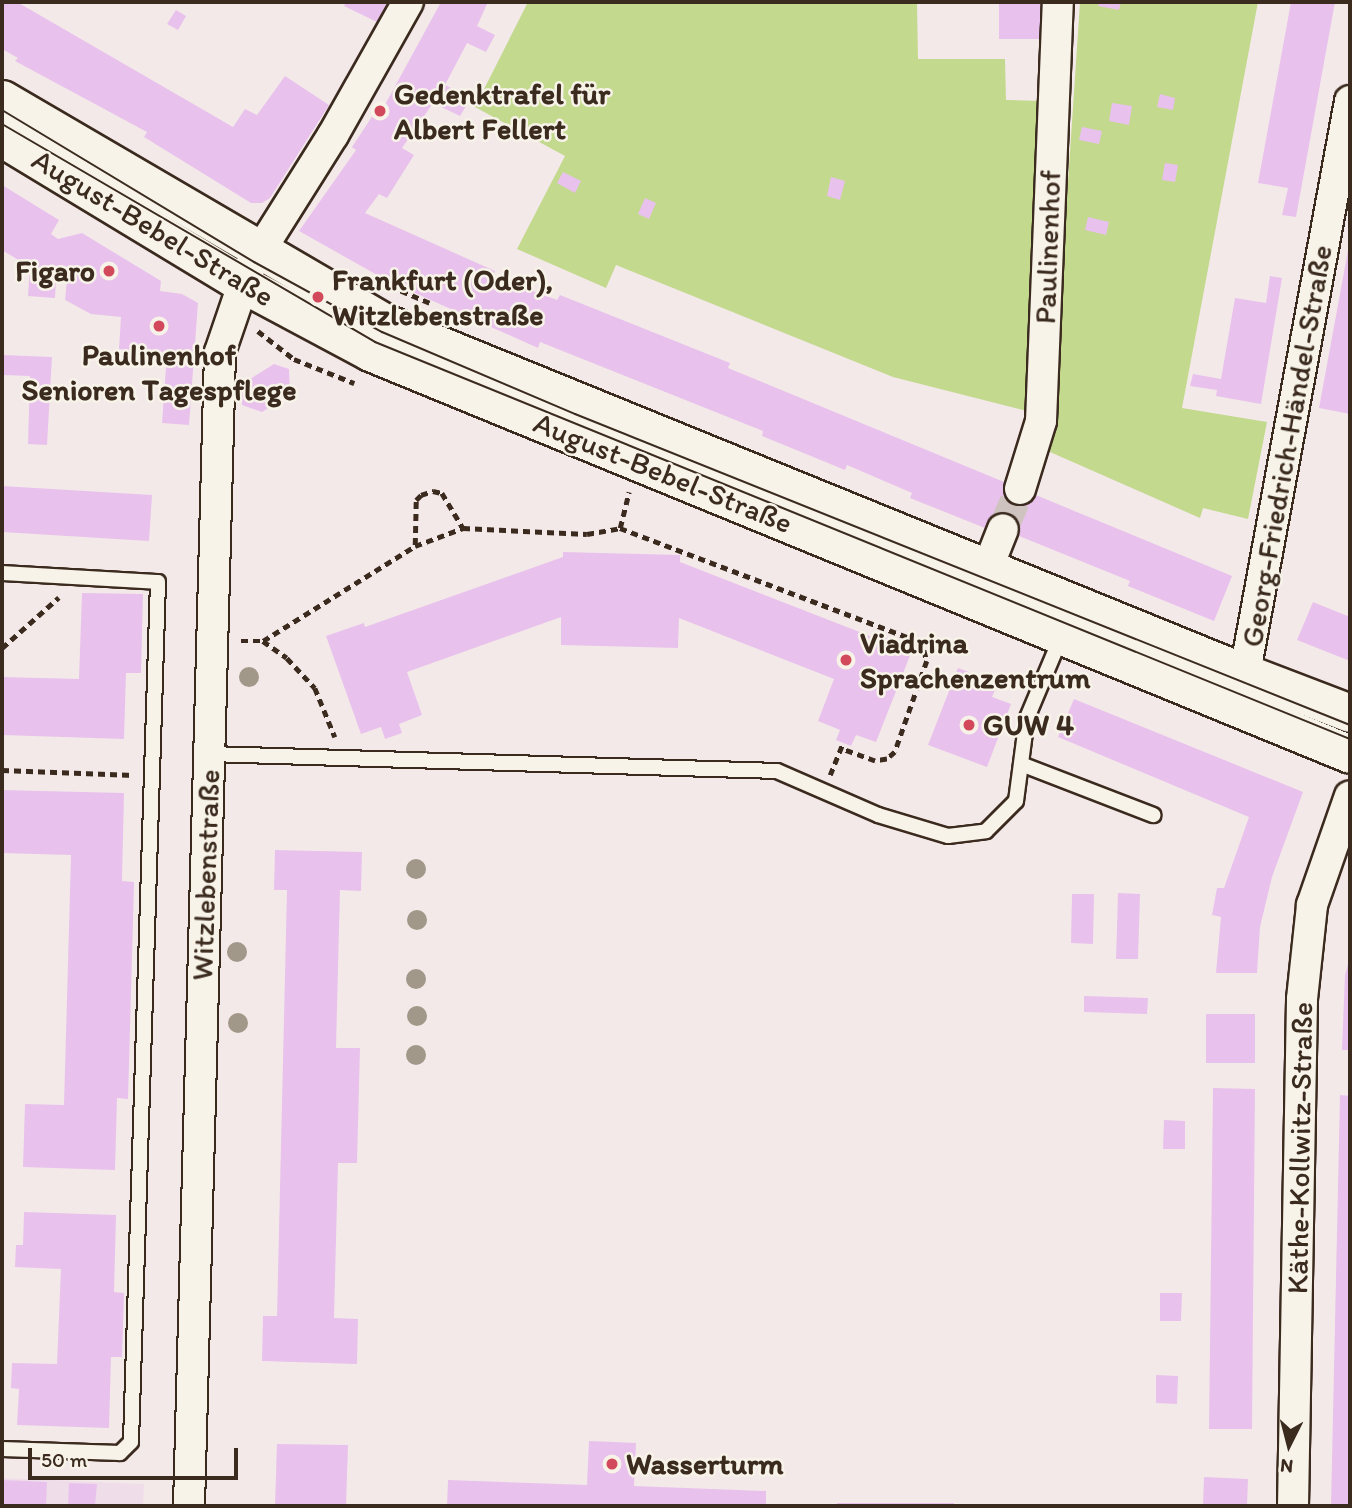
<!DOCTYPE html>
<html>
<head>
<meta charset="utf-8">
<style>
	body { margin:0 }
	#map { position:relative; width:1352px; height:1508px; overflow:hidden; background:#f4e9e9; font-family:Itim,sans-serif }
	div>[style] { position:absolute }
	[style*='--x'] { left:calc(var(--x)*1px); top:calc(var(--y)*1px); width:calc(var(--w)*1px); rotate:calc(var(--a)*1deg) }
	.built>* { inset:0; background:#f0ddea }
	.green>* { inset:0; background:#c3d98e }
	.building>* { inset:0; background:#e8c2ec }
	.minor-tunnel>* { height:30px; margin-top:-15px; transform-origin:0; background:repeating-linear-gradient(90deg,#cfc3c0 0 30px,transparent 0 45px) }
	.path>* { height:4.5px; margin-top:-2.25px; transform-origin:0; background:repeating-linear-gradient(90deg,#3b2a1e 0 7px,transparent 0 12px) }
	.roads { filter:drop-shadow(2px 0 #3b2a1e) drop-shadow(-2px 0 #3b2a1e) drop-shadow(0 2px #3b2a1e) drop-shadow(0 -2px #3b2a1e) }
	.service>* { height:14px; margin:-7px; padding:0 7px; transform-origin:7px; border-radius:7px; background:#f7f3e8 }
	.minor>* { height:30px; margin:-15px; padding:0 15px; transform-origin:15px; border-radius:15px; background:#f7f3e8 }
	.tertiary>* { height:37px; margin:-18.5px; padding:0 18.5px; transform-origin:18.5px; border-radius:18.5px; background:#f7f3e8 }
	.tram>* { height:2px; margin:-1px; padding:0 1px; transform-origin:1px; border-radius:1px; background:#3b2a1e }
	.trees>* { width:20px; height:20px; margin:-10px; border-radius:50%; background:#a19889 }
	.dots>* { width:19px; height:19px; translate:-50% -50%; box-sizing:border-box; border:4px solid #f7f3e8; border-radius:50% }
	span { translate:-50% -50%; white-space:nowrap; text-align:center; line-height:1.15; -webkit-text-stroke:5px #f7f3e8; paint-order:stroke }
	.poi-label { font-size:30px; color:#3b2a1e; font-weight:700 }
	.left { translate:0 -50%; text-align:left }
	.right { translate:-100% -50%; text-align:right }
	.street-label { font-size:30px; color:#3b2a1e }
	.frame { position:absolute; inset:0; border:4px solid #3b2a1e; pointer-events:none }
	.north { position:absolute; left:1254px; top:1410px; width:70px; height:70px; -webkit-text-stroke:5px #f7f3e8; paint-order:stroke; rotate:186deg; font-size:19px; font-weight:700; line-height:28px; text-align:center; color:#3b2a1e }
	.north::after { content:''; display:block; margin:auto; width:24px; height:32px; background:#3b2a1e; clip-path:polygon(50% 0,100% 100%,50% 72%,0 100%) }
	.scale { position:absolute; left:28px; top:1448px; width:210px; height:32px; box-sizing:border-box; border:4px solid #3b2a1e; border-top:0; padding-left:9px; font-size:21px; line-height:24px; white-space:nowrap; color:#3b2a1e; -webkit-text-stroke:5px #f7f3e8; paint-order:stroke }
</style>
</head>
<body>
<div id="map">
	<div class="built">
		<div style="clip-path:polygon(2px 1478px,144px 1484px,143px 1506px,2px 1506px)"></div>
	</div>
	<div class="green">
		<div style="clip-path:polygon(528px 2px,917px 2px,918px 59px,1005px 59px,1006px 100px,1043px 101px,1031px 412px,893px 377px,616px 265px,606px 288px,517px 249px,565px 156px,475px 107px)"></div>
		<div style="clip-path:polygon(1080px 2px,1258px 2px,1182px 408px,1267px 422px,1248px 519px,1203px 508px,1200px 518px,1050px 452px)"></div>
	</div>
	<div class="building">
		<div style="clip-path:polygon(2px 2px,17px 2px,233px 127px,245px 109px,257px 115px,285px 76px,329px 105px,270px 198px,262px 203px,251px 203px,144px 137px,147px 132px,15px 61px,18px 58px,2px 49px)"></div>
		<div style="clip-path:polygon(346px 2px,387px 2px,377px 22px,344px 6px)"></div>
		<div style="clip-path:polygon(441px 2px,488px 2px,477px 26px,495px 35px,486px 52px,467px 43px,445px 85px,471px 98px,460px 116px,433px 103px,402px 148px,414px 155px,387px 198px,379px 194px,365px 213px,495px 271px,493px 276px,557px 300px,560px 295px,730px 363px,728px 368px,1232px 576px,1214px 621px,1128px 586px,1130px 581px,997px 527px,995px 532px,910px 498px,912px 493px,847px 465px,845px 470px,762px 436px,763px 431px,540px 342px,538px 348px,386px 280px,299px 231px,356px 150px,352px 147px,377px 109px,381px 112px)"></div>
		<div style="clip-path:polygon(999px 2px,1048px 2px,1047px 39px,999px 39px)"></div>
		<div style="clip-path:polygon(1099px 2px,1121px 2px,1119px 10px,1098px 6px)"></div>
		<div style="clip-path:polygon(1291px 2px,1335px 2px,1296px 217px,1282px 215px,1288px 188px,1258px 183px)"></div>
		<div style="clip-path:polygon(176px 10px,186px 16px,178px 30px,167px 24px)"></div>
		<div style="clip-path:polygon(1160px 94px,1175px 98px,1173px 110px,1157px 107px)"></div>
		<div style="clip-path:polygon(1112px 103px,1132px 106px,1129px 125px,1109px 121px)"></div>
		<div style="clip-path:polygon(1082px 127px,1102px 131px,1099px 144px,1079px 140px)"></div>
		<div style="clip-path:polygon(1165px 163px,1178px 165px,1175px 182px,1162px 180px)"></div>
		<div style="clip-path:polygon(563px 172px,581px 181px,575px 193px,557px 183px)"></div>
		<div style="clip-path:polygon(831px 177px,845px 181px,840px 200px,827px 196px)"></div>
		<div style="clip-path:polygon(2px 185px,59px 220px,51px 234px,58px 239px,82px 233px,161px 281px,160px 291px,182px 294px,198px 303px,189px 425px,162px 423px,167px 353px,119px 349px,121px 317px,91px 314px,65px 300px,67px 280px,56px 279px,55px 298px,28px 296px,30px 267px,2px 250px)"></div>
		<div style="clip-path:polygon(645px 198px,656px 203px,649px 219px,638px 214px)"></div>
		<div style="clip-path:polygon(1088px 217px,1109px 222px,1106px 235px,1085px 230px)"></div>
		<div style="clip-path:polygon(1349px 245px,1350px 245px,1350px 414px,1319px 408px)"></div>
		<div style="clip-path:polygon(1270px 276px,1282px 278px,1261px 404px,1216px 396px,1217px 390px,1190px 386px,1193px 374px,1221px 379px,1235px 298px,1266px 303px)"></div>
		<div style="clip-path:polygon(2px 355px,52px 357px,47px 445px,28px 444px,30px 376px,2px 375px)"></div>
		<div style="clip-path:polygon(274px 364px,289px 369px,290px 394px,262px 412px,242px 405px,242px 384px)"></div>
		<div style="clip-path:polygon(2px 486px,152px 495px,149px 541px,2px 532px)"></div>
		<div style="clip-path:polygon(563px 552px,680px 555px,680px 562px,875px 638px,877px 634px,913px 648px,876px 742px,856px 735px,851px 746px,836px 740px,840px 730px,818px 721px,834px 679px,679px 618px,678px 648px,561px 645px,561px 617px,407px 672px,422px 715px,399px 724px,402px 733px,385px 739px,381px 727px,361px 734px,326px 636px,364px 623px,365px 627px,563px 557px)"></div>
		<div style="clip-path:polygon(82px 593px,143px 594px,141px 673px,126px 673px,124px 739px,2px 735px,2px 677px,79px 679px)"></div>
		<div style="clip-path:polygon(1313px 602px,1350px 617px,1350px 661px,1297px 640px)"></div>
		<div style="clip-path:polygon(958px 668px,998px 683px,992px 697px,1011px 704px,987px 767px,928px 745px)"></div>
		<div style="clip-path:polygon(1074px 699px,1303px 792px,1272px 877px,1260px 927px,1257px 973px,1216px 973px,1221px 917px,1212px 915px,1217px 888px,1224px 888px,1249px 817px,1058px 737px)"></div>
		<div style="clip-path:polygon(2px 790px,124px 793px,122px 881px,134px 882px,133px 922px,128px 1099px,117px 1098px,115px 1170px,23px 1167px,25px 1104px,64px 1105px,71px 855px,2px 853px)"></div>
		<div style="clip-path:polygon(275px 850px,362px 852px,361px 891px,340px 890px,336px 1048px,360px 1048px,357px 1163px,338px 1163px,334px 1318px,358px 1319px,357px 1364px,262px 1361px,263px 1316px,277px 1316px,287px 890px,274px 890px)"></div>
		<div style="clip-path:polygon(1118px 893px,1140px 894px,1138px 959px,1116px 959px)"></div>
		<div style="clip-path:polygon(1072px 894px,1094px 894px,1093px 944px,1071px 943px)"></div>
		<div style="clip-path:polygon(1350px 957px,1350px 1050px,1342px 1050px,1345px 975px)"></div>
		<div style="clip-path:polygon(1084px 996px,1148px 998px,1147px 1014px,1084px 1012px)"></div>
		<div style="clip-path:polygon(1206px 1014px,1255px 1014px,1255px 1063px,1206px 1063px)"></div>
		<div style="clip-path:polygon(1213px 1088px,1255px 1089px,1252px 1429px,1209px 1429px)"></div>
		<div style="clip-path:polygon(1340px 1095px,1350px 1096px,1350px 1506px,1331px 1506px)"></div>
		<div style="clip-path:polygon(1164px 1120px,1185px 1121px,1185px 1149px,1163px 1149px)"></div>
		<div style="clip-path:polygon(24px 1212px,116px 1215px,114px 1292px,124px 1293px,122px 1357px,111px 1357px,109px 1428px,17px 1425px,19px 1389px,11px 1388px,12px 1363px,57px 1364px,61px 1269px,15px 1267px,16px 1245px,23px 1245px)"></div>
		<div style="clip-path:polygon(1160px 1293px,1182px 1293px,1181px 1321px,1160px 1321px)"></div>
		<div style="clip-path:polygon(1156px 1375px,1178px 1376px,1177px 1404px,1156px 1403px)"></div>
		<div style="clip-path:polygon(589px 1441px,636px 1443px,634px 1486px,766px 1491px,766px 1506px,447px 1506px,448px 1480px,587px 1485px)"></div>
		<div style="clip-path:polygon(277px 1444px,348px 1445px,346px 1506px,275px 1506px)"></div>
		<div style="clip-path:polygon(1204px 1477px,1248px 1479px,1247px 1506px,1203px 1506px)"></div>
		<div style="clip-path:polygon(2px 1480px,47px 1482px,46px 1506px,2px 1506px)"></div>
		<div style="clip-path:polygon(69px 1483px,97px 1484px,95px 1506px,68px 1506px)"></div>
		<div style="clip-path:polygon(837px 1503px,954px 1503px,954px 1506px,837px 1506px)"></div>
	</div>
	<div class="minor-tunnel">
		<div style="--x:1003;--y:529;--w:43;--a:-67"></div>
	</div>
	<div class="path">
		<div style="--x:390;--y:286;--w:43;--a:23"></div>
		<div style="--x:258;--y:331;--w:46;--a:37.9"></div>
		<div style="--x:294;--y:359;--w:65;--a:21.8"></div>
		<div style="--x:620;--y:528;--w:37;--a:-76"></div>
		<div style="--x:415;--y:545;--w:45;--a:-88.7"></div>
		<div style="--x:416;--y:500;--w:7;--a:-45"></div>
		<div style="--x:421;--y:495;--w:13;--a:-18"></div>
		<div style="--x:433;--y:491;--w:9;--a:13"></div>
		<div style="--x:442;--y:493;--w:41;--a:59"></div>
		<div style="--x:241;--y:641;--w:22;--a:0"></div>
		<div style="--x:263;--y:641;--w:29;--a:35"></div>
		<div style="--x:287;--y:658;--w:41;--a:47"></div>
		<div style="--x:315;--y:688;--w:53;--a:67.8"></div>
		<div style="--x:263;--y:641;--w:179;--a:-32"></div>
		<div style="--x:415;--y:546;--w:51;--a:-20.6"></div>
		<div style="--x:463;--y:528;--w:124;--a:2.8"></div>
		<div style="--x:587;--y:534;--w:34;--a:-10"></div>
		<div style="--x:620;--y:528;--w:318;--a:20.8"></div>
		<div style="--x:917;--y:641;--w:11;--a:52"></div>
		<div style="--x:924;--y:650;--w:11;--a:75"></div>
		<div style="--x:927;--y:661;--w:96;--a:109.4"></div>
		<div style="--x:895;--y:752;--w:11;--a:139"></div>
		<div style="--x:887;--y:759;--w:12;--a:171"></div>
		<div style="--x:875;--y:761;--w:37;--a:-160"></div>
		<div style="--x:2;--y:648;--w:76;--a:-41.8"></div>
		<div style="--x:2;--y:770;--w:132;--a:2.2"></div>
		<div style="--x:830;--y:775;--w:35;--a:-68"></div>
	</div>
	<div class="roads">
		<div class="service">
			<div style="--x:2;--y:573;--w:156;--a:3.3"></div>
			<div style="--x:158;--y:582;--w:860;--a:91.8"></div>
			<div style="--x:131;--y:1442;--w:16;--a:135"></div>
			<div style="--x:120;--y:1453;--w:118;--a:-178.1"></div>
			<div style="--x:209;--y:754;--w:568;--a:1.71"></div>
			<div style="--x:777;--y:771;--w:110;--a:23.5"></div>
			<div style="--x:878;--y:815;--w:73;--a:16.7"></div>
			<div style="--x:948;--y:836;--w:38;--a:-7"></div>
			<div style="--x:986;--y:831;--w:42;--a:-45"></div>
			<div style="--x:1016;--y:801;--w:84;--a:-82.5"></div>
			<div style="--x:1027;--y:718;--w:88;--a:-67.2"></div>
			<div style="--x:1021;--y:764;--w:142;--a:21.1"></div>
		</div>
		<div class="minor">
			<div style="--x:1020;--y:489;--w:71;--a:-72.8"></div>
			<div style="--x:1041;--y:421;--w:419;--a:-87.7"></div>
			<div style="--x:980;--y:587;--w:62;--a:-68.4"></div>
			<div style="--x:1241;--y:694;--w:603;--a:-79.58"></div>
			<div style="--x:189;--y:1506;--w:1154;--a:-88.46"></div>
			<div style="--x:220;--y:352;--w:87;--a:-71.1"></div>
			<div style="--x:248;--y:270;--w:160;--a:-57.8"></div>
			<div style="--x:333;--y:135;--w:153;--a:-60.6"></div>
			<div style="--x:1293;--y:1506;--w:507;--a:-88.98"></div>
			<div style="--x:1302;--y:999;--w:95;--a:-83.9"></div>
			<div style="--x:1312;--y:905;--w:115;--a:-70.8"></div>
		</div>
		<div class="tertiary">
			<div style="--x:2;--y:99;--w:441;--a:30.3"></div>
			<div style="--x:383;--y:322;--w:931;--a:22.16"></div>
			<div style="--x:1245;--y:673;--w:112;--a:20.9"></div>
			<div style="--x:2;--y:138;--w:280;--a:31.2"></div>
			<div style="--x:241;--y:283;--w:146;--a:28.1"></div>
			<div style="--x:370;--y:352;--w:1059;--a:22.3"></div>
		</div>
	</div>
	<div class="tram">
		<div style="--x:2;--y:110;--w:294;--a:31.1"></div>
		<div style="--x:254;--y:262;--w:146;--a:28.7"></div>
		<div style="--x:382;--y:332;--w:210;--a:23"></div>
		<div style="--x:575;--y:414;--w:835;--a:21.87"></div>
		<div style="--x:2;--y:124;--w:432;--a:30.3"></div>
		<div style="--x:375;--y:342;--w:1053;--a:22.16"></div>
	</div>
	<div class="trees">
		<div style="left:249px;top:677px"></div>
		<div style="left:416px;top:869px"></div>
		<div style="left:417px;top:920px"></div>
		<div style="left:237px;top:952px"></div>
		<div style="left:416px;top:979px"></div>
		<div style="left:417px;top:1016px"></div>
		<div style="left:238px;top:1023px"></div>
		<div style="left:416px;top:1055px"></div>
	</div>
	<div class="dots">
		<div style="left:380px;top:111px;background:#d1495b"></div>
		<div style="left:109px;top:271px;background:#d1495b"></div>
		<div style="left:318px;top:297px;background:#d1495b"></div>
		<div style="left:159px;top:326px;background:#d1495b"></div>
		<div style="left:846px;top:660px;background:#d1495b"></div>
		<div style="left:969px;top:725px;background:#d1495b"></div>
		<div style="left:612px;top:1464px;background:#d1495b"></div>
	</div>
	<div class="poi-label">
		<span class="left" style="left:394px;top:111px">Gedenktrafel für<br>Albert Fellert</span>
		<span class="right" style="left:95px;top:271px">Figaro</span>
		<span class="left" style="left:332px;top:297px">Frankfurt (Oder),<br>Witzlebenstraße</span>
		<span style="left:159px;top:372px">Paulinenhof<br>Senioren Tagespflege</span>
		<span class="left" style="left:860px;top:660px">Viadrina<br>Sprachenzentrum</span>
		<span class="left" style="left:983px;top:725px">GUW 4</span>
		<span class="left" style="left:626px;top:1464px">Wasserturm</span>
	</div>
	<div class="street-label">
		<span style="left:153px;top:228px;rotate:31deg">August-Bebel-Straße</span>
		<span style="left:1048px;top:247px;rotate:-88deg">Paulinenhof</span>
		<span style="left:1287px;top:446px;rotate:-80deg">Georg-Friedrich-Händel-Straße</span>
		<span style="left:663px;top:473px;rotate:22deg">August-Bebel-Straße</span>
		<span style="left:206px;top:875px;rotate:-88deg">Witzlebenstraße</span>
		<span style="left:1300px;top:1148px;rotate:-89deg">Käthe-Kollwitz-Straße</span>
	</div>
	<div class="frame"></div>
	<div class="north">N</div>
	<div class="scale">50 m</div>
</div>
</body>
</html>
